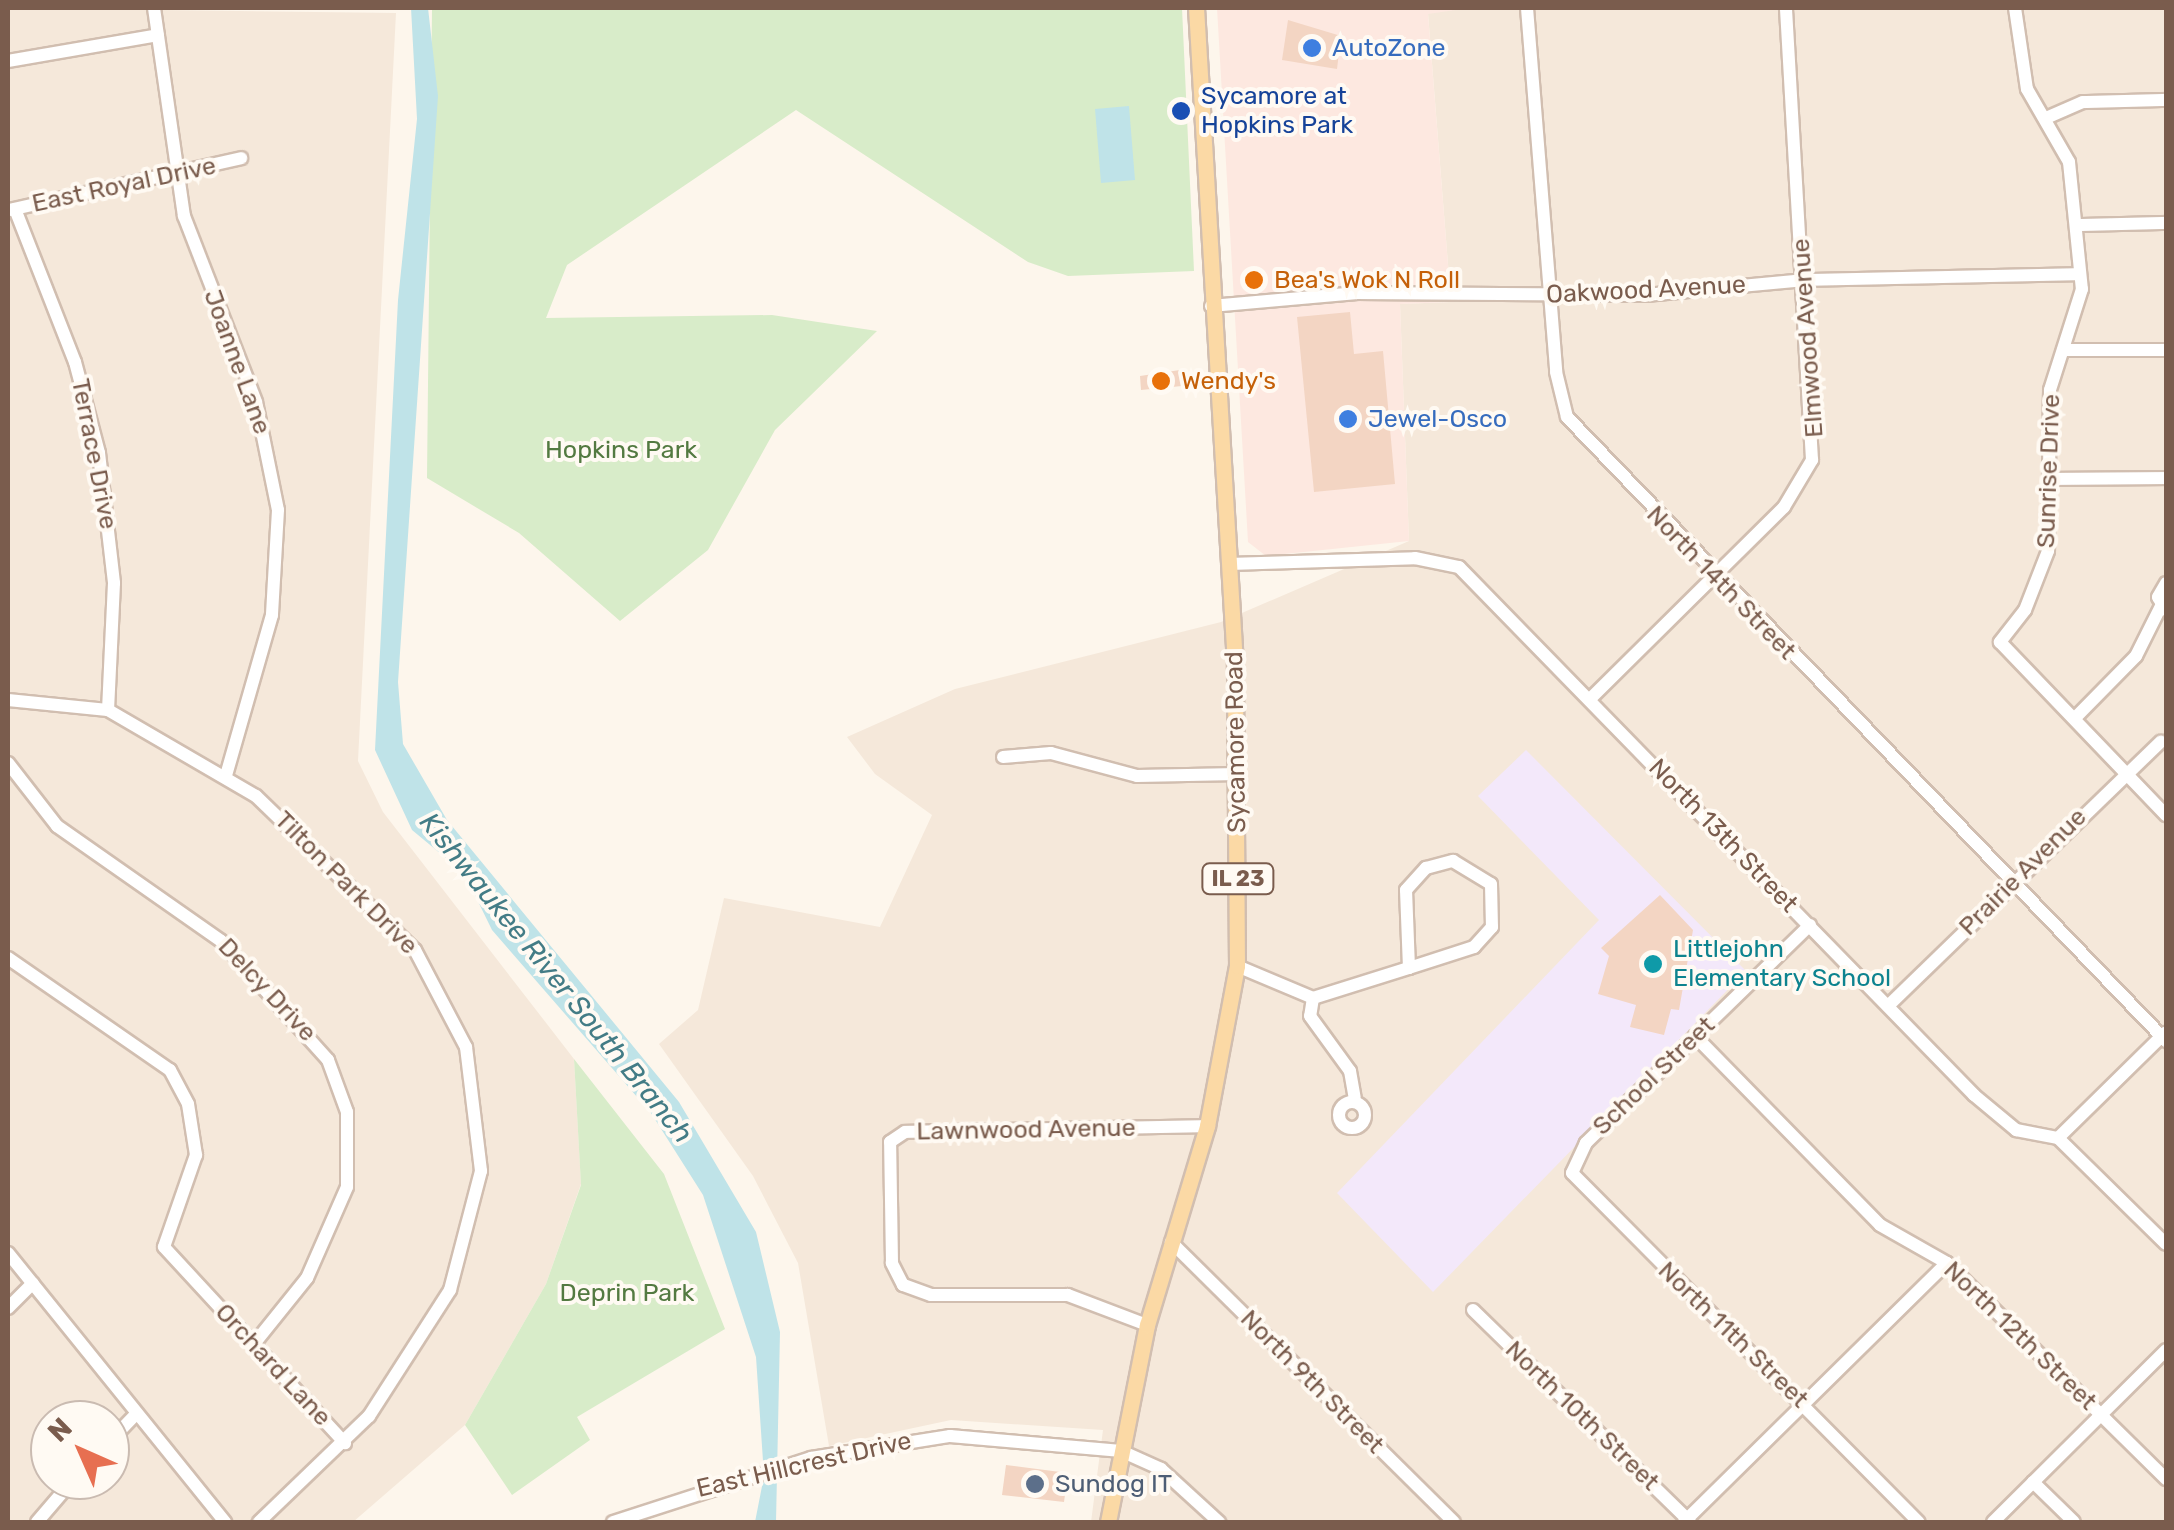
<!DOCTYPE html>
<html>
<head>
<meta charset="utf-8">
<style>
	body { margin:0 }
	#map { position:relative; width:2174px; height:1530px; overflow:hidden; background:#fdf6ec; font-family:Rubik,sans-serif }
	div>[style] { position:absolute }
	[style*='--x'] { left:calc(var(--x)*1px); top:calc(var(--y)*1px); width:calc(var(--w)*1px); rotate:calc(var(--a)*1deg) }
	.residential>* { inset:0; background:#f5e8da }
	.commercial>* { inset:0; background:#fde8e0 }
	.education>* { inset:0; background:#f3e8fa }
	.green>* { inset:0; background:#d8ecc9 }
	.water>* { inset:0; background:#bfe3e8 }
	.building>* { inset:0; background:#f3d5c3 }
	.roads { filter:drop-shadow(2px 0 #d1beb0) drop-shadow(-2px 0 #d1beb0) drop-shadow(0 2px #d1beb0) drop-shadow(0 -2px #d1beb0) }
	.minor>* { height:12px; margin:-6px; padding:0 6px; transform-origin:6px; border-radius:6px; background:#fff }
	.minor>.ring { margin:-6px; padding:0; box-sizing:content-box; background:none; border:12px solid #fff; border-radius:50% }
	.major>* { height:15px; margin:-7.5px; padding:0 7.5px; transform-origin:7.5px; border-radius:7.5px; background:#fbd9a5 }
	.dots>* { width:28px; height:28px; translate:-50% -50%; box-sizing:border-box; border:5px solid #fffaf3; border-radius:50% }
	span { translate:-50% -50%; white-space:nowrap; text-align:center; line-height:1.15; -webkit-text-stroke:8px #fffaf3; paint-order:stroke }
	.shield-label span { padding:2px 8px; background:#fffaf3; border:2px solid; border-radius:8px; -webkit-text-stroke-width:0 }
	.shield-label { font-size:22px; color:#7a5c4d; font-weight:700 }
	.shop-label { font-size:25px; color:#366cbe }
	.left { translate:0 -50%; text-align:left }
	.transit-label { font-size:25px; color:#164399 }
	.street-label { font-size:25px; color:#7a5c4d }
	.food-label { font-size:25px; color:#c56008 }
	.park-label { font-size:25px; color:#537a41 }
	.culture-label { font-size:25px; color:#0d838f }
	.service-label { font-size:25px; color:#4e5e75 }
	.water-label { font-size:28px; color:#437c86; font-style:italic }
	.frame { position:absolute; inset:0; border:10px solid #7a5c4d; pointer-events:none }
	.north { position:absolute; left:30px; top:1400px; width:100px; height:100px; box-sizing:border-box; background:#fffaf3; border:2px solid #cabbb1; border-radius:50%; rotate:315deg; font-size:28px; font-weight:700; line-height:40px; text-align:center; color:#7a5c4d }
	.north::after { content:''; display:block; margin:auto; width:35px; height:45px; background:#e76f51; clip-path:polygon(50% 0,100% 100%,50% 72%,0 100%) }
</style>
</head>
<body>
<div id="map">
	<div class="residential">
		<div style="clip-path:polygon(evenodd,8px 8px,396px 13px,358px 761px,383px 812px,574px 1059px,581px 1184px,546px 1284px,465px 1425px,353px 1522px,8px 1522px,8px 8px,50px 1420px,110px 1420px,110px 1480px,50px 1480px,50px 1420px)"></div>
		<div style="clip-path:polygon(1469px 8px,2166px 8px,2166px 1522px,1091px 1522px,1103px 1430px,951px 1420px,829px 1446px,798px 1263px,753px 1176px,659px 1044px,698px 1010px,724px 898px,880px 927px,932px 815px,875px 774px,847px 737px,955px 689px,1221px 622px,1409px 541px,1400px 304px,1451px 302px,1428px 13px)"></div>
	</div>
	<div class="commercial">
		<div style="clip-path:polygon(1217px 8px,1469px 8px,1428px 14px,1451px 302px,1400px 304px,1409px 541px,1266px 556px,1248px 542px)"></div>
	</div>
	<div class="education">
		<div style="clip-path:polygon(1526px 750px,1746px 971px,1433px 1292px,1337px 1193px,1599px 920px,1478px 796px)"></div>
	</div>
	<div class="green">
		<div style="clip-path:polygon(432px 8px,1182px 8px,1194px 271px,1068px 276px,1028px 262px,796px 110px,567px 265px,546px 318px,772px 315px,877px 331px,775px 430px,708px 550px,620px 621px,519px 533px,427px 478px)"></div>
		<div style="clip-path:polygon(574px 1059px,664px 1174px,725px 1329px,577px 1417px,590px 1440px,512px 1495px,465px 1425px,546px 1284px,581px 1185px)"></div>
	</div>
	<div class="water">
		<div style="clip-path:polygon(411px 8px,428px 8px,438px 96px,398px 682px,403px 744px,447px 820px,679px 1102px,756px 1232px,780px 1332px,776px 1522px,755px 1522px,764px 1476px,756px 1357px,703px 1195px,651px 1113px,492px 930px,464px 873px,412px 830px,375px 750px,398px 300px,417px 119px)"></div>
		<div style="clip-path:polygon(1129px 106px,1135px 180px,1101px 183px,1095px 109px)"></div>
	</div>
	<div class="building">
		<div style="clip-path:polygon(1288px 20px,1341px 36px,1337px 69px,1282px 60px)"></div>
		<div style="clip-path:polygon(1350px 312px,1354px 354px,1383px 351px,1395px 484px,1314px 492px,1297px 317px)"></div>
		<div style="clip-path:polygon(1180px 370px,1182px 386px,1141px 390px,1140px 376px)"></div>
		<div style="clip-path:polygon(1660px 895px,1693px 930px,1679px 1010px,1671px 1009px,1664px 1035px,1630px 1027px,1636px 1005px,1598px 994px,1609px 956px,1601px 948px)"></div>
		<div style="clip-path:polygon(1006px 1465px,1068px 1473px,1064px 1502px,1002px 1495px)"></div>
	</div>
	<div class="roads">
		<div class="minor">
			<div style="--x:154;--y:8;--w:210;--a:81.8"></div>
			<div style="--x:184;--y:216;--w:199;--a:68.8"></div>
			<div style="--x:256;--y:402;--w:110;--a:78.5"></div>
			<div style="--x:278;--y:510;--w:105;--a:93.3"></div>
			<div style="--x:272;--y:615;--w:166;--a:106"></div>
			<div style="--x:1527;--y:8;--w:365;--a:85.4"></div>
			<div style="--x:1556;--y:372;--w:46;--a:76.3"></div>
			<div style="--x:1567;--y:417;--w:865;--a:46.17"></div>
			<div style="--x:2015;--y:8;--w:82;--a:81.6"></div>
			<div style="--x:2027;--y:89;--w:84;--a:60.1"></div>
			<div style="--x:2069;--y:162;--w:128;--a:84.2"></div>
			<div style="--x:2082;--y:289;--w:106;--a:107.6"></div>
			<div style="--x:2050;--y:390;--w:161;--a:90.7"></div>
			<div style="--x:2048;--y:551;--w:63;--a:111.3"></div>
			<div style="--x:2025;--y:610;--w:41;--a:128"></div>
			<div style="--x:2000;--y:642;--w:240;--a:46.2"></div>
			<div style="--x:8;--y:61;--w:152;--a:-9.8"></div>
			<div style="--x:2046;--y:118;--w:40;--a:-23.4"></div>
			<div style="--x:2083;--y:102;--w:83;--a:-1.4"></div>
			<div style="--x:15;--y:209;--w:164;--a:68.6"></div>
			<div style="--x:75;--y:362;--w:94;--a:75.2"></div>
			<div style="--x:99;--y:453;--w:131;--a:83.4"></div>
			<div style="--x:114;--y:583;--w:127;--a:92.7"></div>
			<div style="--x:9;--y:210;--w:238;--a:-12.6"></div>
			<div style="--x:2077;--y:225;--w:89;--a:-1.3"></div>
			<div style="--x:1211;--y:306;--w:147;--a:-5.1"></div>
			<div style="--x:1357;--y:293;--w:289;--a:0.4"></div>
			<div style="--x:1646;--y:295;--w:160;--a:-5.4"></div>
			<div style="--x:1805;--y:280;--w:275;--a:-1.2"></div>
			<div style="--x:2067;--y:350;--w:99;--a:0"></div>
			<div style="--x:2050;--y:479;--w:116;--a:-0.5"></div>
			<div style="--x:1229;--y:564;--w:186;--a:-1.8"></div>
			<div style="--x:1415;--y:558;--w:45;--a:11.6"></div>
			<div style="--x:1459;--y:567;--w:738;--a:45.71"></div>
			<div style="--x:1974;--y:1095;--w:55;--a:39.8"></div>
			<div style="--x:2016;--y:1130;--w:43;--a:10.8"></div>
			<div style="--x:2058;--y:1138;--w:151;--a:44.5"></div>
			<div style="--x:2166;--y:610;--w:15;--a:-122"></div>
			<div style="--x:2158;--y:597;--w:16;--a:-60"></div>
			<div style="--x:1590;--y:699;--w:273;--a:-44.7"></div>
			<div style="--x:1784;--y:507;--w:55;--a:-59.2"></div>
			<div style="--x:1812;--y:460;--w:453;--a:-93.3"></div>
			<div style="--x:8;--y:700;--w:100;--a:5.7"></div>
			<div style="--x:108;--y:710;--w:171;--a:30.2"></div>
			<div style="--x:256;--y:796;--w:221;--a:44.1"></div>
			<div style="--x:415;--y:950;--w:110;--a:62.3"></div>
			<div style="--x:466;--y:1047;--w:125;--a:83.1"></div>
			<div style="--x:481;--y:1171;--w:123;--a:104.6"></div>
			<div style="--x:450;--y:1290;--w:150;--a:122.7"></div>
			<div style="--x:369;--y:1416;--w:153;--a:136.1"></div>
			<div style="--x:2075;--y:718;--w:87;--a:-45.5"></div>
			<div style="--x:2136;--y:656;--w:56;--a:-63.4"></div>
			<div style="--x:1003;--y:757;--w:48;--a:-4.8"></div>
			<div style="--x:1051;--y:753;--w:89;--a:15"></div>
			<div style="--x:1137;--y:776;--w:101;--a:-1.1"></div>
			<div style="--x:8;--y:763;--w:80;--a:52.1"></div>
			<div style="--x:57;--y:826;--w:200;--a:35"></div>
			<div style="--x:221;--y:941;--w:160;--a:48"></div>
			<div style="--x:328;--y:1060;--w:55;--a:69.9"></div>
			<div style="--x:347;--y:1112;--w:75;--a:90"></div>
			<div style="--x:347;--y:1187;--w:99;--a:113.7"></div>
			<div style="--x:307;--y:1278;--w:85;--a:128.8"></div>
			<div style="--x:1453;--y:861;--w:44;--a:31.2"></div>
			<div style="--x:1491;--y:884;--w:43;--a:88.7"></div>
			<div style="--x:1492;--y:927;--w:27;--a:132"></div>
			<div style="--x:1474;--y:947;--w:68;--a:162.1"></div>
			<div style="--x:1409;--y:968;--w:78;--a:-92.2"></div>
			<div style="--x:1406;--y:890;--w:30;--a:-48"></div>
			<div style="--x:1426;--y:868;--w:28;--a:-15"></div>
			<div style="--x:1810;--y:925;--w:313;--a:135.8"></div>
			<div style="--x:1586;--y:1143;--w:33;--a:115"></div>
			<div style="--x:1572;--y:1173;--w:492;--a:45.2"></div>
			<div style="--x:8;--y:958;--w:197;--a:34.7"></div>
			<div style="--x:170;--y:1070;--w:38;--a:62"></div>
			<div style="--x:188;--y:1104;--w:52;--a:81.1"></div>
			<div style="--x:196;--y:1155;--w:97;--a:109.2"></div>
			<div style="--x:164;--y:1247;--w:267;--a:47.3"></div>
			<div style="--x:1237;--y:966;--w:82;--a:22.8"></div>
			<div style="--x:1313;--y:998;--w:18;--a:99"></div>
			<div style="--x:1310;--y:1016;--w:68;--a:54"></div>
			<div style="--x:1350;--y:1071;--w:27;--a:80"></div>
			<div style="--x:1313;--y:998;--w:101;--a:-17.4"></div>
			<div style="--x:1888;--y:1006;--w:380;--a:-44.1"></div>
			<div style="--x:1695;--y:1036;--w:264;--a:45.6"></div>
			<div style="--x:1880;--y:1225;--w:77;--a:29.6"></div>
			<div style="--x:1947;--y:1263;--w:308;--a:44.6"></div>
			<div class="ring" style="left:1339px;top:1102px;width:14px;height:14px"></div>
			<div style="--x:2058;--y:1138;--w:150;--a:-44.5"></div>
			<div style="--x:1171;--y:1242;--w:398;--a:44.7"></div>
			<div style="--x:8;--y:1253;--w:346;--a:51.1"></div>
			<div style="--x:8;--y:1308;--w:35;--a:-45"></div>
			<div style="--x:1473;--y:1310;--w:303;--a:44.3"></div>
			<div style="--x:1147;--y:1325;--w:85;--a:-159.2"></div>
			<div style="--x:1068;--y:1295;--w:137;--a:180"></div>
			<div style="--x:931;--y:1295;--w:30;--a:-160"></div>
			<div style="--x:903;--y:1285;--w:25;--a:-117"></div>
			<div style="--x:892;--y:1263;--w:121;--a:-90.9"></div>
			<div style="--x:890;--y:1142;--w:18;--a:-34"></div>
			<div style="--x:905;--y:1132;--w:302;--a:-1.1"></div>
			<div style="--x:110;--y:1441;--w:36;--a:-46"></div>
			<div style="--x:2033;--y:1482;--w:57;--a:44.3"></div>
			<div style="--x:37;--y:1522;--w:55;--a:-49.4"></div>
			<div style="--x:613;--y:1522;--w:208;--a:-17.9"></div>
			<div style="--x:811;--y:1458;--w:141;--a:-9"></div>
			<div style="--x:950;--y:1436;--w:172;--a:5"></div>
			<div style="--x:1121;--y:1451;--w:44;--a:24.2"></div>
			<div style="--x:1161;--y:1469;--w:79;--a:42.4"></div>
			<div style="--x:1684;--y:1522;--w:369;--a:-44.6"></div>
			<div style="--x:1993;--y:1522;--w:244;--a:-44.8"></div>
		</div>
		<div class="major">
			<div style="--x:1108;--y:1522;--w:201;--a:-78.8"></div>
			<div style="--x:1147;--y:1325;--w:208;--a:-73.2"></div>
			<div style="--x:1207;--y:1126;--w:163;--a:-79.4"></div>
			<div style="--x:1237;--y:966;--w:302;--a:-90.4"></div>
			<div style="--x:1235;--y:664;--w:657;--a:-93.4"></div>
		</div>
	</div>
	<div class="dots">
		<div style="left:1312px;top:48px;background:#3f7fe0"></div>
		<div style="left:1181px;top:111px;background:#1a4fb4"></div>
		<div style="left:1254px;top:280px;background:#e8710a"></div>
		<div style="left:1161px;top:381px;background:#e8710a"></div>
		<div style="left:1348px;top:419px;background:#3f7fe0"></div>
		<div style="left:1653px;top:964px;background:#0f9aa8"></div>
		<div style="left:1035px;top:1484px;background:#5c6f8a"></div>
	</div>
	<div class="shield-label">
		<span style="left:1238px;top:879px">IL 23</span>
	</div>
	<div class="shop-label">
		<span class="left" style="left:1332px;top:48px">AutoZone</span>
		<span class="left" style="left:1368px;top:419px">Jewel-Osco</span>
	</div>
	<div class="transit-label">
		<span class="left" style="left:1201px;top:111px">Sycamore at<br>Hopkins Park</span>
	</div>
	<div class="street-label">
		<span style="left:124px;top:185px;rotate:-12deg">East Royal Drive</span>
		<span style="left:1646px;top:290px;rotate:-3deg">Oakwood Avenue</span>
		<span style="left:1808px;top:338px;rotate:-94deg">Elmwood Avenue</span>
		<span style="left:237px;top:362px;rotate:70deg">Joanne Lane</span>
		<span style="left:94px;top:454px;rotate:79deg">Terrace Drive</span>
		<span style="left:2049px;top:471px;rotate:-88deg">Sunrise Drive</span>
		<span style="left:1721px;top:583px;rotate:46deg">North 14th Street</span>
		<span style="left:1236px;top:742px;rotate:-91deg">Sycamore Road</span>
		<span style="left:1723px;top:836px;rotate:46deg">North 13th Street</span>
		<span style="left:2023px;top:872px;rotate:-45deg">Prairie Avenue</span>
		<span style="left:346px;top:883px;rotate:45deg">Tilton Park Drive</span>
		<span style="left:267px;top:990px;rotate:47deg">Delcy Drive</span>
		<span style="left:1654px;top:1076px;rotate:-44deg">School Street</span>
		<span style="left:1026px;top:1130px;rotate:-1deg">Lawnwood Avenue</span>
		<span style="left:1733px;top:1335px;rotate:44deg">North 11th Street</span>
		<span style="left:2020px;top:1336px;rotate:44deg">North 12th Street</span>
		<span style="left:273px;top:1365px;rotate:47deg">Orchard Lane</span>
		<span style="left:1312px;top:1382px;rotate:45deg">North 9th Street</span>
		<span style="left:1582px;top:1416px;rotate:44deg">North 10th Street</span>
		<span style="left:804px;top:1465px;rotate:-13deg">East Hillcrest Drive</span>
	</div>
	<div class="food-label">
		<span class="left" style="left:1274px;top:280px">Bea's Wok N Roll</span>
		<span class="left" style="left:1181px;top:381px">Wendy's</span>
	</div>
	<div class="park-label">
		<span style="left:621px;top:450px">Hopkins Park</span>
		<span style="left:627px;top:1293px">Deprin Park</span>
	</div>
	<div class="culture-label">
		<span class="left" style="left:1673px;top:964px">Littlejohn<br>Elementary School</span>
	</div>
	<div class="service-label">
		<span class="left" style="left:1055px;top:1484px">Sundog IT</span>
	</div>
	<div class="water-label">
		<span style="left:556px;top:978px;rotate:51deg">Kishwaukee River South Branch</span>
	</div>
	<div class="frame"></div>
	<div class="north">N</div>
</div>
</body>
</html>
